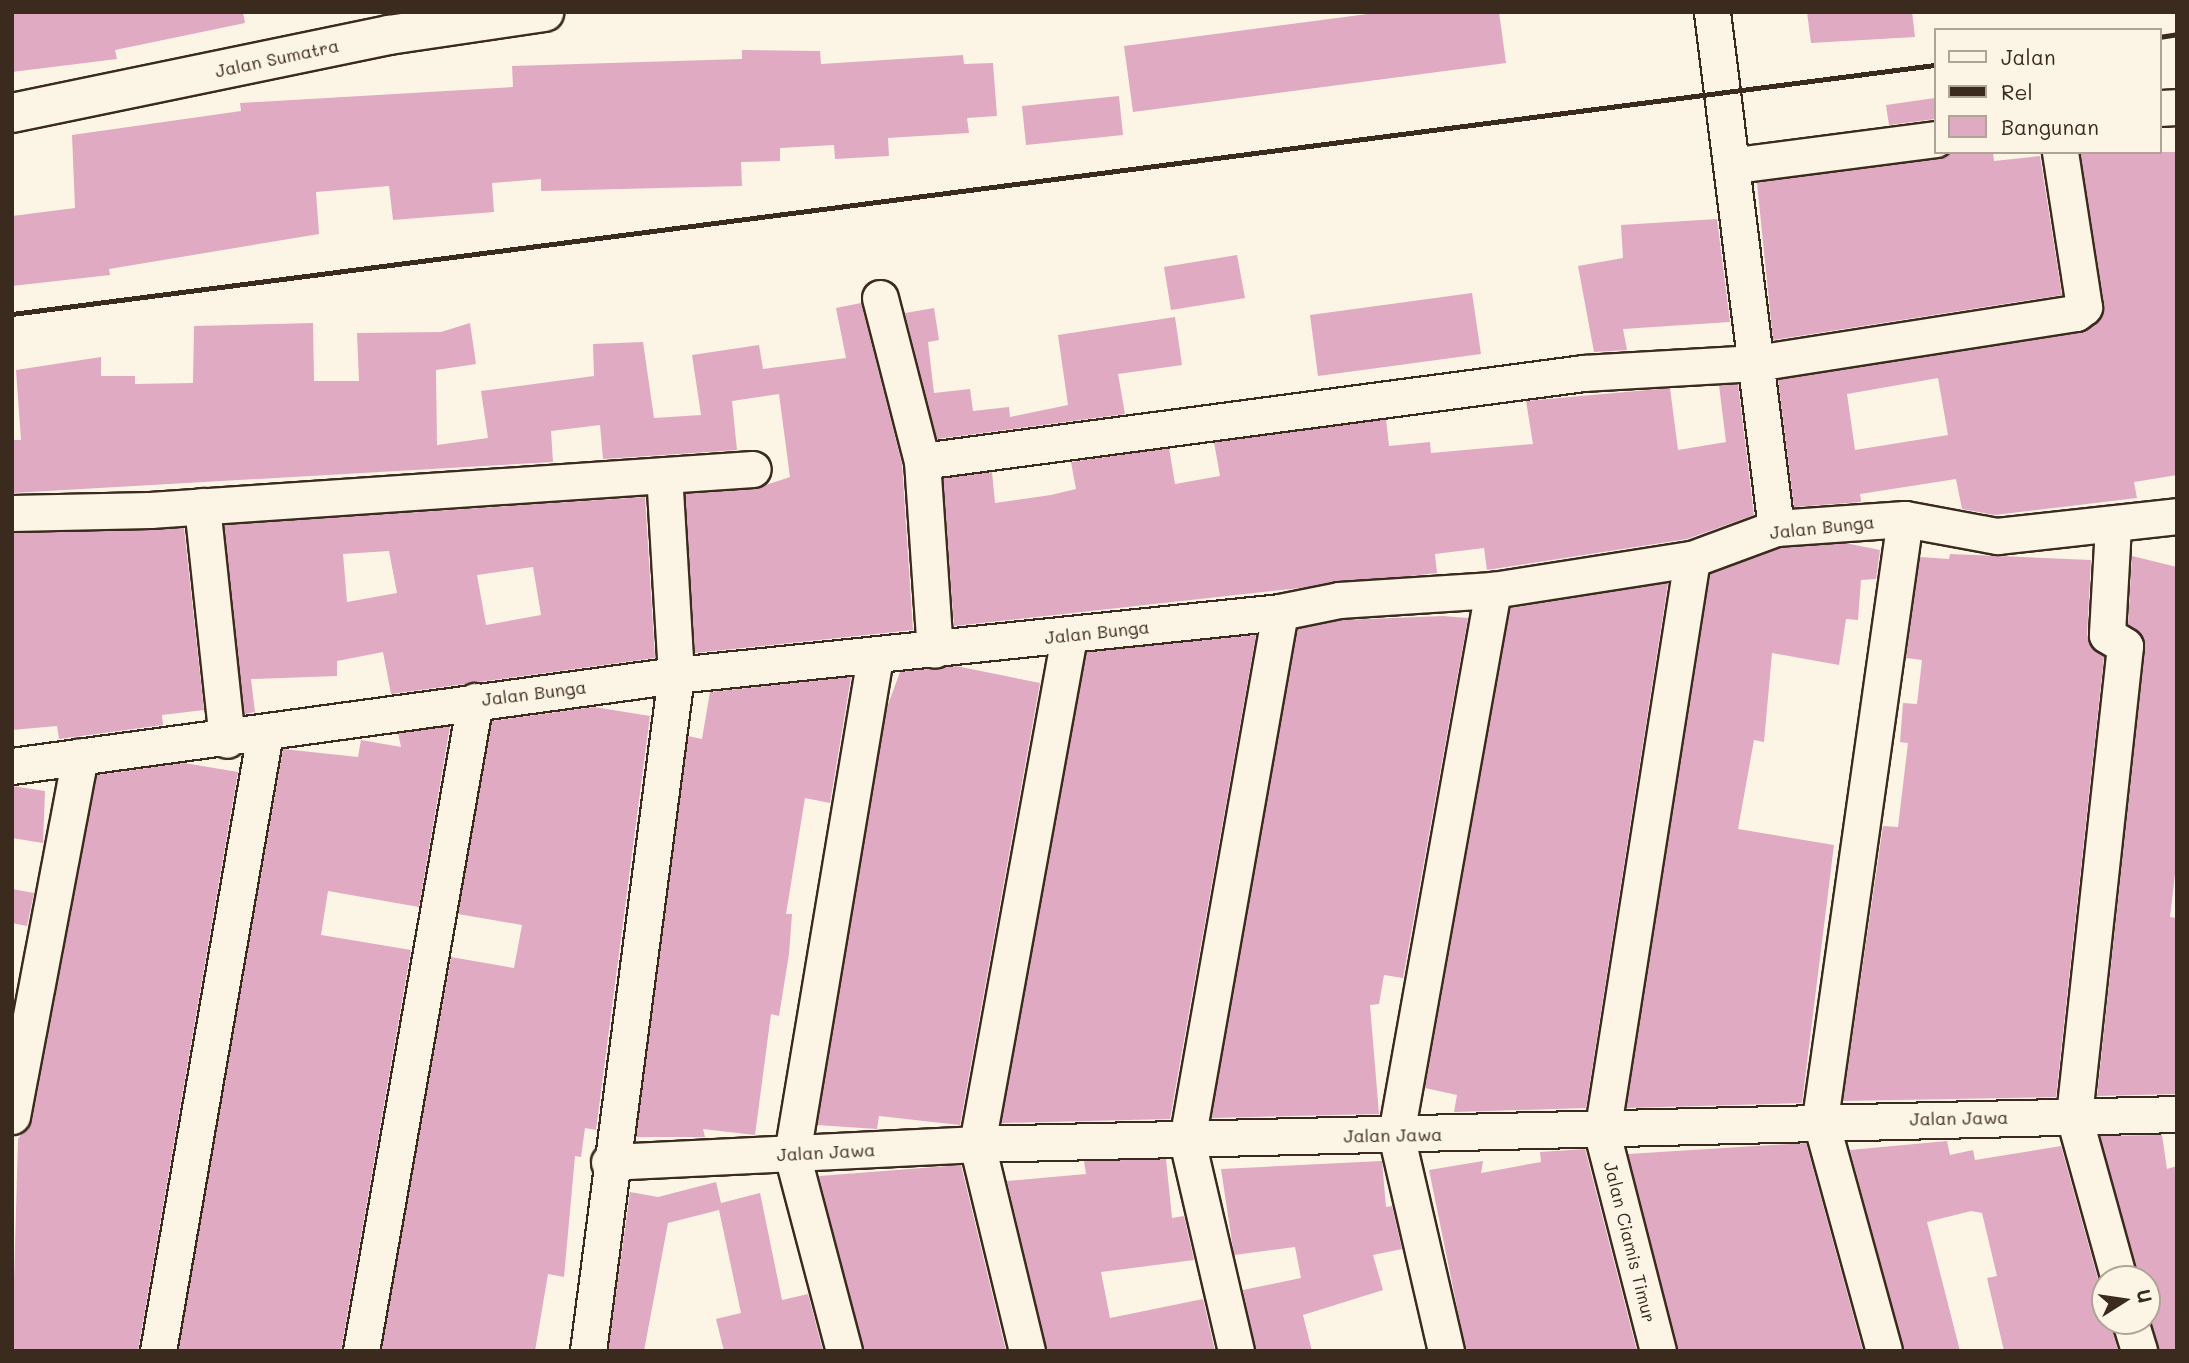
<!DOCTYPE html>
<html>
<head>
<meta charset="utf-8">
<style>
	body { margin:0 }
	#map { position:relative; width:2189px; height:1363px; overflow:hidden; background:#fcf5e5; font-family:Mali,sans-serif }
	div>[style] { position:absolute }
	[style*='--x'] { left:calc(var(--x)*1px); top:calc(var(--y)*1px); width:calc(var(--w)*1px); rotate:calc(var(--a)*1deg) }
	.building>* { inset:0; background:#e0aac2 }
	.roads { filter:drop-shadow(2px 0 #3b2a1e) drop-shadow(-2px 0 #3b2a1e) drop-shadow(0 2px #3b2a1e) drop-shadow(0 -2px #3b2a1e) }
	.street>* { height:35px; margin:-17.5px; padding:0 17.5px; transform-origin:17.5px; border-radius:17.5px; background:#fcf5e5 }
	.highway>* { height:38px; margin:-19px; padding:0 19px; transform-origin:19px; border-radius:19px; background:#fcf5e5 }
	.rail>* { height:5px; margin:-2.5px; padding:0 2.5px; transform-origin:2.5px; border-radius:2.5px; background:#3b2a1e }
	span { translate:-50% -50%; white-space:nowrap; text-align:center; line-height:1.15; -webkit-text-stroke:6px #fcf5e5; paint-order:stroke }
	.street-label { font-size:18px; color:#3b2a1e }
	.frame { position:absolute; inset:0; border:14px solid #3b2a1e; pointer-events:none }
	.legend { position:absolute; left:1934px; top:28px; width:228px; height:126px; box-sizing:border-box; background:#fcf5e5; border:2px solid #afa495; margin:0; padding:9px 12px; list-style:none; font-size:21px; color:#3b2a1e }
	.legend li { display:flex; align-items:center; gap:14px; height:35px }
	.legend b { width:35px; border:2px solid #afa495 }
	.north { position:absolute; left:2091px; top:1265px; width:70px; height:70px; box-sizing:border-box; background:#fcf5e5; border:2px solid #afa495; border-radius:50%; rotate:78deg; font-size:19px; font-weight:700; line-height:28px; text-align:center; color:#3b2a1e }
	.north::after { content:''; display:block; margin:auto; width:24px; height:32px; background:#3b2a1e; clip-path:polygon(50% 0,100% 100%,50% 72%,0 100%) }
</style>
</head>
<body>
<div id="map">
	<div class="building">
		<div style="clip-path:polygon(12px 12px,243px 12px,245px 23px,115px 50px,117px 59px,12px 72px)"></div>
		<div style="clip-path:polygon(1383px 12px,1499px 12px,1506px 63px,1133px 112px,1124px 46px)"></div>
		<div style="clip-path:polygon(1807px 12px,1912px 12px,1915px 37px,1811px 43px)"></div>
		<div style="clip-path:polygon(742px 50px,820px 51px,821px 64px,963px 55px,964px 64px,993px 63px,997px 116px,967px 118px,969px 133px,888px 138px,889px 156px,835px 159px,834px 145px,780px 148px,780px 161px,741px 162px,742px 186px,541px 191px,541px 179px,492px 183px,494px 212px,393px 220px,389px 186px,316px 192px,319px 234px,109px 269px,110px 275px,12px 286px,12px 216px,75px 208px,72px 135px,241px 111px,240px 103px,513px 87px,512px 66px,742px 59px)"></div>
		<div style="clip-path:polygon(1119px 96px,1123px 135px,1026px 145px,1022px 106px)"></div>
		<div style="clip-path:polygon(1935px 98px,1935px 119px,1889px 125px,1886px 105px)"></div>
		<div style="clip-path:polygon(1949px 152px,1993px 152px,1994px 161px,2040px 156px,2062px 295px,1773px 340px,1757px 183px)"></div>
		<div style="clip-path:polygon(evenodd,2080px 152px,2177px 152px,2177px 475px,2134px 482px,2137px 498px,1995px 515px,1962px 509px,1956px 479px,1860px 494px,1861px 502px,1794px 507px,1778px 380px,2079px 333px,2097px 323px,2104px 304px,2080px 152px,1938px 378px,1948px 435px,1855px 450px,1847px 394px,1938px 378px)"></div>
		<div style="clip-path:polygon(1717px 219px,1730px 322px,1623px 329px,1627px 350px,1594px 352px,1578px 266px,1623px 258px,1621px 225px)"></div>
		<div style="clip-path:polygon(1237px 255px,1245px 298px,1171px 310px,1164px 267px)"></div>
		<div style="clip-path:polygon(1472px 293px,1481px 354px,1318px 376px,1310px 315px)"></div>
		<div style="clip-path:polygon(861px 303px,902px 464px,913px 630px,695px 653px,685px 494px,754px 489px,790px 477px,779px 394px,732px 401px,737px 450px,603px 459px,600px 425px,551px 431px,553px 462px,12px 493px,12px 440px,21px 440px,16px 370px,101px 357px,101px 376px,135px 376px,135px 384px,193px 383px,194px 326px,313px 323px,314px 381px,359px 381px,357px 333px,441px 332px,470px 323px,476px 364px,436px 370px,437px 445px,488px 438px,481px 391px,594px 376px,593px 344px,643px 342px,654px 418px,701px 415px,692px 355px,759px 345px,763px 369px,846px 358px,836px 308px)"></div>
		<div style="clip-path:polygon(934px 308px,939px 340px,928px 342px,934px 393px,970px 389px,973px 411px,1009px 407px,1010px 417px,1068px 405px,1058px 335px,1175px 317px,1182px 365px,1118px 374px,1125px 414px,937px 439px,905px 313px)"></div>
		<div style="clip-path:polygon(1738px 384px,1754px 515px,1687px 539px,1487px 570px,1484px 548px,1435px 554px,1437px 573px,954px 626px,943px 478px,992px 472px,995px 503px,1051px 495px,1076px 489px,1071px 462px,1169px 448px,1175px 484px,1220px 476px,1214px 442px,1386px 419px,1389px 446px,1430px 442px,1431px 453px,1533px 444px,1526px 401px,1670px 388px,1678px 450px,1726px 442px,1719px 385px)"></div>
		<div style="clip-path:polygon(evenodd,645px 497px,655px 658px,391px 694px,383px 652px,337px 661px,337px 676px,251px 679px,255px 712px,244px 714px,224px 525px,645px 497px,389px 551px,397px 593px,347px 602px,343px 554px,389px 551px,645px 497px,533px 567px,541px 615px,486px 625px,477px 575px,533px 567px)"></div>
		<div style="clip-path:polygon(184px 528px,204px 710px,162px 715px,163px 725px,59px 739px,57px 726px,12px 730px,12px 533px)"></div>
		<div style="clip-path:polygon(1845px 543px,1880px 550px,1876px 579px,1861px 580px,1858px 620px,1846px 619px,1839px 665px,1772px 653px,1764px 742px,1754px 740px,1738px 829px,1834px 845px,1802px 1103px,1626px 1108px,1710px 574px,1780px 548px)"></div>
		<div style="clip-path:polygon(1950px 554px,2091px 560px,2087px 635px,2104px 657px,2056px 1097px,1843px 1101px,1883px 826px,1898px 827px,1908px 743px,1900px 742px,1903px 703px,1917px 704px,1922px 660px,1906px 658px,1920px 557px,1949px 559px)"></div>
		<div style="clip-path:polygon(2132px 556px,2177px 567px,2177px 857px,2170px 917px,2177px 918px,2177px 1094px,2097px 1096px,2145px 648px,2128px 624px)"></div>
		<div style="clip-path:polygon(1668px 583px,1586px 1108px,1454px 1112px,1457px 1095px,1425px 1088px,1510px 608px)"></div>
		<div style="clip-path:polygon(1443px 616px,1468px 618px,1403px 978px,1384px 975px,1379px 1004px,1370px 1005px,1379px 1114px,1211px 1118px,1297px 629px,1342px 620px)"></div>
		<div style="clip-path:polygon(1256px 635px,1170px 1119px,1001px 1123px,1086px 652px)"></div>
		<div style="clip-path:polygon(956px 666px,1040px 683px,960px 1125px,879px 1116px,877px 1129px,817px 1125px,886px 710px,900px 672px)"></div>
		<div style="clip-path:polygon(851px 677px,830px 803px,805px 798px,786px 914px,792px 914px,789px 954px,779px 1016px,771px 1014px,755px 1135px,703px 1129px,705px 1137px,636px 1137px,688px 736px,702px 739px,710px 692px)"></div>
		<div style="clip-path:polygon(594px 707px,650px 716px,596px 1130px,585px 1128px,581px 1157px,575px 1156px,564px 1277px,548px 1274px,535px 1351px,381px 1351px,451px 957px,514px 968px,522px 925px,458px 914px,492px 721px)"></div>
		<div style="clip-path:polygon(450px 726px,419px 907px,328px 891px,321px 935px,411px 950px,341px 1351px,178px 1351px,283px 749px,358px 757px,361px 740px,401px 747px,398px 733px)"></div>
		<div style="clip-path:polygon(184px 763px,238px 772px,138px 1351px,12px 1351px,18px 1139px,32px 1120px,97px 775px)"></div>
		<div style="clip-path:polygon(12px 786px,45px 791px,43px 843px,12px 838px)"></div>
		<div style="clip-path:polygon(12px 889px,34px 893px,27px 926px,12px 923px)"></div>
		<div style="clip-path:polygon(2162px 1135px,2167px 1169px,2177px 1166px,2177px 1351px,2159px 1351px,2147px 1311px,2147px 1279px,2139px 1279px,2100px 1136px)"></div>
		<div style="clip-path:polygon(1947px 1141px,1950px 1155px,1973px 1150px,1975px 1160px,2061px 1146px,2118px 1351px,2004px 1351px,1987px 1278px,1997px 1276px,1982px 1213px,1971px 1211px,1927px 1222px,1960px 1351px,1904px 1351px,1850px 1150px)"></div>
		<div style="clip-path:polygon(1806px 1143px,1863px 1351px,1678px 1351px,1628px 1154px)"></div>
		<div style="clip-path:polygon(1585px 1149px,1637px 1351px,1466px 1351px,1429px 1170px,1483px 1161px,1481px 1173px,1541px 1162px,1540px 1152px)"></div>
		<div style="clip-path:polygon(1166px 1159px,1172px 1218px,1184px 1216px,1194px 1260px,1101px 1272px,1110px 1318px,1203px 1299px,1215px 1351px,1047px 1351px,1007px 1181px,1086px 1174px,1084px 1161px)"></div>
		<div style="clip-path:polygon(1382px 1161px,1386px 1207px,1392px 1206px,1402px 1249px,1373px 1255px,1383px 1290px,1303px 1315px,1312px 1351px,1256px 1351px,1243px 1290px,1301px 1278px,1295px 1247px,1234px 1255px,1221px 1169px)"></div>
		<div style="clip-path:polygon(961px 1165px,1006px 1351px,864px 1351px,819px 1176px)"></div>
		<div style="clip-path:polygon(716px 1182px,721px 1203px,760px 1193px,782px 1300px,808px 1294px,823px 1351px,724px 1351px,716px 1319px,741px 1313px,719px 1210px,668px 1223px,644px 1351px,608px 1351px,630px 1192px,658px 1197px)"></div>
	</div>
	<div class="roads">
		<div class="street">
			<div style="--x:1712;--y:12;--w:520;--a:82.93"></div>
			<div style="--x:2159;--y:108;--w:18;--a:-3"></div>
			<div style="--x:1736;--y:165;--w:201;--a:-7.4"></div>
			<div style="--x:880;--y:298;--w:168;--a:75.6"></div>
			<div style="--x:922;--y:461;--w:189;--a:86.1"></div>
			<div style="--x:922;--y:461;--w:667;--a:-7.58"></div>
			<div style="--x:1583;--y:373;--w:173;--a:-3.3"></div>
			<div style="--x:1756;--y:363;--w:324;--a:-8.9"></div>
			<div style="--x:2076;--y:313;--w:10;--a:-37"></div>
			<div style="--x:2084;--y:307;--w:157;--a:-98.8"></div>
			<div style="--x:202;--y:506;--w:235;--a:83.9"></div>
			<div style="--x:12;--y:513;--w:138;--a:-1.2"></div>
			<div style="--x:150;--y:510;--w:604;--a:-3.89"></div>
			<div style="--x:2113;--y:526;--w:109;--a:93.2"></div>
			<div style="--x:2107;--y:635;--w:21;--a:31"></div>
			<div style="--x:2125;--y:646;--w:474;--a:96.2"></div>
			<div style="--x:2074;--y:1117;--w:168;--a:74.5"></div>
			<div style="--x:12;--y:766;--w:670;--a:-7.8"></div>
			<div style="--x:676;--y:675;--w:607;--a:-5.95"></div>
			<div style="--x:1280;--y:612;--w:60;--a:-11.5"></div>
			<div style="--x:1339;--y:600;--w:154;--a:-3.7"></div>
			<div style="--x:1493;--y:590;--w:201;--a:-8.9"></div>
			<div style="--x:1692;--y:559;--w:90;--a:-20.3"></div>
			<div style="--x:1776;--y:528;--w:129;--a:-4"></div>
			<div style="--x:1905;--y:519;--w:94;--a:10.5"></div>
			<div style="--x:1997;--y:536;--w:181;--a:-6.3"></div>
			<div style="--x:12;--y:1116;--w:366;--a:-79.3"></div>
			<div style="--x:609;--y:1162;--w:368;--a:-2.8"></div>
			<div style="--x:977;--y:1144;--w:1200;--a:-1.43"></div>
			<div style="--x:2130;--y:1321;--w:31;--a:73"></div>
			<div style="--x:158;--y:1351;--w:627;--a:-80.18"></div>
			<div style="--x:361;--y:1351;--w:660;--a:-80.05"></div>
			<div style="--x:588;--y:1351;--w:682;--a:-82.58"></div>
			<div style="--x:676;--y:675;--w:200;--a:-93.4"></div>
			<div style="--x:844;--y:1351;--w:204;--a:-104.8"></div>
			<div style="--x:792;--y:1154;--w:504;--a:-80.52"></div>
			<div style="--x:1027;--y:1351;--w:213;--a:-103.6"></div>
			<div style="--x:977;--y:1144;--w:516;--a:-79.73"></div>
			<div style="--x:1236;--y:1351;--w:217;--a:-103.1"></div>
			<div style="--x:1187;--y:1140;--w:536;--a:-80.01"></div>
			<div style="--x:1446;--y:1351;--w:223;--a:-103"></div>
			<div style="--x:1396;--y:1134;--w:553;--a:-79.89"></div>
			<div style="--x:1658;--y:1351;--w:225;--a:-104.4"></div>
			<div style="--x:1602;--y:1133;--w:581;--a:-81.09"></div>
			<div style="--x:1884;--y:1351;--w:241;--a:-105.4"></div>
			<div style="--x:1820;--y:1119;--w:606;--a:-81.94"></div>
		</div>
		<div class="highway">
			<div style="--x:12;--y:113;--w:385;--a:-11.7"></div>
			<div style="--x:389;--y:35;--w:157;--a:-8.4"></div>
		</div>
	</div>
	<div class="rail">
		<div style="--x:2159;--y:37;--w:18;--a:-9"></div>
		<div style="--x:12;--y:314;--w:1939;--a:-7.38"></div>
	</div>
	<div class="street-label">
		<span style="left:277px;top:58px;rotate:-12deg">Jalan Sumatra</span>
		<span style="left:1822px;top:527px;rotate:-6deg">Jalan Bunga</span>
		<span style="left:1097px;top:632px;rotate:-6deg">Jalan Bunga</span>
		<span style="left:534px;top:693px;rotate:-7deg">Jalan Bunga</span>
		<span style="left:1959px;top:1118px;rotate:-1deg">Jalan Jawa</span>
		<span style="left:1393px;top:1135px;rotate:-1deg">Jalan Jawa</span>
		<span style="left:826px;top:1152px;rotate:-3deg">Jalan Jawa</span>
		<span style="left:1630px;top:1242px;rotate:76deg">Jalan Ciamis Timur</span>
	</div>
	<div class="frame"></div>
	<ul class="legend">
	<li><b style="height:9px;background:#fcf5e5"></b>Jalan</li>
	<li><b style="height:9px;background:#3b2a1e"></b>Rel</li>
	<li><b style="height:19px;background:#e0aac2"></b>Bangunan</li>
	</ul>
	<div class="north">U</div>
</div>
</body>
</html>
